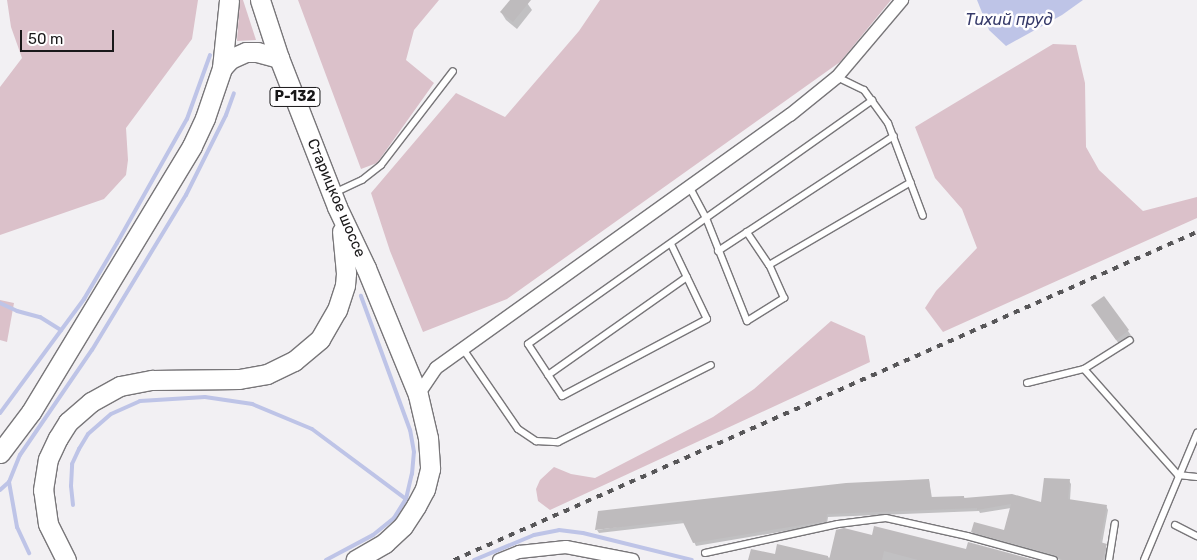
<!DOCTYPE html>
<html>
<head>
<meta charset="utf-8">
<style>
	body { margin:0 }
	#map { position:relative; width:1197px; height:560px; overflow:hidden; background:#f2f0f3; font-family:Rubik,sans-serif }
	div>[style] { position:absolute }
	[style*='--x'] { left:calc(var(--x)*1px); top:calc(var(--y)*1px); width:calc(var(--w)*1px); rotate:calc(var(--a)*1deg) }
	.green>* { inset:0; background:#dbc1ca }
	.water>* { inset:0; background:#bec4e7 }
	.shadow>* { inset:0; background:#0003 }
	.stream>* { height:4px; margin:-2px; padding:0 2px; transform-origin:2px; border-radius:2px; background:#bec4e7 }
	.building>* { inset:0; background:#bebbbd }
	.roads { filter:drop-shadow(1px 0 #787679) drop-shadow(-1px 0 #787679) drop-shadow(0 1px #787679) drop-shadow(0 -1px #787679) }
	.service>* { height:6px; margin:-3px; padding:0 3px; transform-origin:3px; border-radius:3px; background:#fff }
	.minor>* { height:12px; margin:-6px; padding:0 6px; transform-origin:6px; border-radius:6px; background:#fff }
	.primary>* { height:19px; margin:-9.5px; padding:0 9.5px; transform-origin:9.5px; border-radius:9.5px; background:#fff }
	.rail>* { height:4px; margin-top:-2px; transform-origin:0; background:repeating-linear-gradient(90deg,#575658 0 6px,transparent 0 12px) }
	span { translate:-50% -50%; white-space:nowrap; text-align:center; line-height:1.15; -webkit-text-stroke:5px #fffeff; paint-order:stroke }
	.shield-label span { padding:1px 4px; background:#fffeff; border:1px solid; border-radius:4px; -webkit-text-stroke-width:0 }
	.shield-label { font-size:14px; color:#191819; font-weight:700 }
	.street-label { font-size:15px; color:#191819 }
	.water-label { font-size:16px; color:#373b6a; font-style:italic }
	.scale { position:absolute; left:20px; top:30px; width:94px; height:22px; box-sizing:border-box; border:2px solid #191819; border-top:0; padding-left:6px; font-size:15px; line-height:18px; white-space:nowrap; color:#191819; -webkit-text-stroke:4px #fffeff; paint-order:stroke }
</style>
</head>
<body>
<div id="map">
	<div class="green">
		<div style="clip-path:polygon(7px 0,198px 0,192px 39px,126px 128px,128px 160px,126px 175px,104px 199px,0 235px,0 87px,22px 58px,11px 27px)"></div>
		<div style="clip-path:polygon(240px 0,243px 0,256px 40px,237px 41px)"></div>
		<div style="clip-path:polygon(298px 0,439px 0,414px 30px,406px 60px,434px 83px,377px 163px,361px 169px)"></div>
		<div style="clip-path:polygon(600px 0,891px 0,840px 62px,507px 299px,423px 332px,390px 251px,371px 193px,456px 93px,505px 117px,579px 31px)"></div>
		<div style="clip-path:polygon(1053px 44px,1076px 45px,1085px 83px,1086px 147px,1099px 170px,1143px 211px,1197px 197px,1197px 218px,943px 332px,925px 308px,936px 291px,977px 248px,962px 209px,935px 178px,915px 127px)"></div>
		<div style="clip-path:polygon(0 300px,14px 303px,7px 342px,0 340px)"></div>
		<div style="clip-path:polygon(831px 321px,865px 336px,870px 362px,550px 510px,538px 501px,536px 489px,540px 480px,554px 467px,571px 474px,595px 478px,713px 417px,754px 389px)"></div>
	</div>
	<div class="water">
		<div style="clip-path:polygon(977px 0,1083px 0,1062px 15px,1006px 46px,989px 30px)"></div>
	</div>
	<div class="shadow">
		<div style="clip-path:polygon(511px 0,525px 0,532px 10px,517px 29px,506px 20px,501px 12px)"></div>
		<div style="clip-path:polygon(1104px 297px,1135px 341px,1123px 350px,1093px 305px)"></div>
		<div style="clip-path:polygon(929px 480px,932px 498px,964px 497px,965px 499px,1042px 503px,1069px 481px,1071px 484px,1070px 500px,1106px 506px,1108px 510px,1102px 544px,1108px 549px,1105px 560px,1060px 560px,974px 535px,972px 532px,1005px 531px,1011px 508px,980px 513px,979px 511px,828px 517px,827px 524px,696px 546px,685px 523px,599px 533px,597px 530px)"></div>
		<div style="clip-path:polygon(873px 537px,967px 550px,1030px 560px,749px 560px,776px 556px,778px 545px,831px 558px)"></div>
	</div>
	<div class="stream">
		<div style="--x:0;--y:303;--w:19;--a:25"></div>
		<div style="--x:17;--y:311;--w:24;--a:15"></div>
		<div style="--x:40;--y:317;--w:25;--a:32"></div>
		<div style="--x:0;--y:413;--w:142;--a:-53.6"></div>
		<div style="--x:84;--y:299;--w:65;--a:-59.5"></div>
		<div style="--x:117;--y:243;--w:142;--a:-60.6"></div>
		<div style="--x:187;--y:119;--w:68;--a:-70.2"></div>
		<div style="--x:9;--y:482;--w:46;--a:79.9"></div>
		<div style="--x:17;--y:527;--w:29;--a:65"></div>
		<div style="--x:0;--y:490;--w:12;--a:-42"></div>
		<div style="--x:9;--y:482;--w:29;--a:-68"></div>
		<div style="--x:20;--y:455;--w:127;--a:-55.6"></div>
		<div style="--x:92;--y:350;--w:181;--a:-58.8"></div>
		<div style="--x:186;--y:195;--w:89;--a:-63.4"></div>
		<div style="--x:226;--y:115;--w:23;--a:-70"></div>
		<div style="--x:73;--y:505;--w:19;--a:-96"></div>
		<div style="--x:71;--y:486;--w:22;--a:-87"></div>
		<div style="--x:72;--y:464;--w:17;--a:-65"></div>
		<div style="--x:79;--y:449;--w:17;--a:-59"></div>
		<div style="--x:88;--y:434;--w:30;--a:-41"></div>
		<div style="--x:111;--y:414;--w:32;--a:-24"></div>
		<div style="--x:140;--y:401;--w:65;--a:-3.5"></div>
		<div style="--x:205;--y:397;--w:48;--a:8.5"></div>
		<div style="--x:252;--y:404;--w:65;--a:22.6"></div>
		<div style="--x:312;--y:429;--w:117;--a:36.7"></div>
		<div style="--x:326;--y:560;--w:53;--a:-28"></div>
		<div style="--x:373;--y:535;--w:27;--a:-39"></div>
		<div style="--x:394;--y:518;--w:22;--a:-58"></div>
		<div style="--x:406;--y:499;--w:26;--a:-77"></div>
		<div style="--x:412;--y:474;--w:22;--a:-85"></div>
		<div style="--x:414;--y:452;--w:22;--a:-100"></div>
		<div style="--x:410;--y:430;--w:143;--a:-110.1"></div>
		<div style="--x:474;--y:560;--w:65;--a:-22.6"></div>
		<div style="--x:534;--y:535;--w:25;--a:-11"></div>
		<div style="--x:559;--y:530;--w:24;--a:7"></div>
		<div style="--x:583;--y:533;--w:112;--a:13.9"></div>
	</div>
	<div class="building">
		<div style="clip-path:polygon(510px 0,531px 0,513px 22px,500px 12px)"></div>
		<div style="clip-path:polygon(1104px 296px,1129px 330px,1116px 340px,1091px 305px)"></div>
		<div style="clip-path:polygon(1044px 478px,1070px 479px,1068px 499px,1107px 505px,1100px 542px,1107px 544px,1102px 560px,1062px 560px,1055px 555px,971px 532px,974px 522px,1004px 530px,1011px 504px,977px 510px,977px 508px,827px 514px,826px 521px,693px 543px,682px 520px,595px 530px,598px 511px,846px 483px,929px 479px,931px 497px,964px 496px,964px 498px,1012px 494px,1041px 502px)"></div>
		<div style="clip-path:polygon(874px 526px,966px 549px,968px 542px,1035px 560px,918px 560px,884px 551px,882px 560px,829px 560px,836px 530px,844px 528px,872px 535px)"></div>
		<div style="clip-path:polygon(777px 544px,828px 556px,828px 560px,748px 560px,751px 549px,775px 554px)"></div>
	</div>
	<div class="roads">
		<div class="service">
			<div style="--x:837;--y:77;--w:30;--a:26"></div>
			<div style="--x:864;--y:90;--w:41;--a:54"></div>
			<div style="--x:888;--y:123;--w:99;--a:69.4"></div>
			<div style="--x:690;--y:188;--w:34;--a:62"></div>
			<div style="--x:706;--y:218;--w:111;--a:68.3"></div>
			<div style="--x:747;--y:321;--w:44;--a:-31.9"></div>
			<div style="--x:784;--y:298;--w:36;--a:-114"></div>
			<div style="--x:769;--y:265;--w:40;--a:-124"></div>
			<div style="--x:334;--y:193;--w:31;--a:-25"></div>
			<div style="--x:362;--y:180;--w:24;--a:-38"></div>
			<div style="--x:381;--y:165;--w:118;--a:-52.5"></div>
			<div style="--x:671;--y:244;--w:83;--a:64.4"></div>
			<div style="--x:707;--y:319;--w:164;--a:152"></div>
			<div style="--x:562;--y:396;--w:62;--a:-123.2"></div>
			<div style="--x:528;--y:344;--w:422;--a:-35.3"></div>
			<div style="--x:718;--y:251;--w:210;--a:-33.2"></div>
			<div style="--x:769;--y:265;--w:164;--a:-30.3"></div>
			<div style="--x:463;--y:349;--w:97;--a:55.5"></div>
			<div style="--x:518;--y:429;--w:22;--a:34"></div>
			<div style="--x:536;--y:441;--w:22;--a:3"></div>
			<div style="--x:558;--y:442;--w:171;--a:-26.7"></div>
			<div style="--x:1084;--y:369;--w:54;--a:-32.2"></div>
			<div style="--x:548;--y:375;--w:170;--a:-35.2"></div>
			<div style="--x:1027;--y:383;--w:59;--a:-13.8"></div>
			<div style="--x:1084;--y:369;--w:142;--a:48.4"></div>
			<div style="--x:1178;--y:475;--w:19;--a:6"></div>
			<div style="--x:1175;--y:525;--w:25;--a:27"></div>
			<div style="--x:705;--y:553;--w:136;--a:-12.3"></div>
			<div style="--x:838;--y:524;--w:48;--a:-7.1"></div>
			<div style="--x:886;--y:518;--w:83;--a:12.5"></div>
			<div style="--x:967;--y:536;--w:90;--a:15.4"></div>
			<div style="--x:1109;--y:560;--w:37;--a:-81"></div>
			<div style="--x:1144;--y:560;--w:138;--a:-67.3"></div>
		</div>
		<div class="minor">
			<div style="--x:418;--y:395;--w:32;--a:-56"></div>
			<div style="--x:436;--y:368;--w:435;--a:-35.6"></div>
			<div style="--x:790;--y:115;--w:60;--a:-39"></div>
			<div style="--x:837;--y:77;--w:101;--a:-49.8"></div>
			<div style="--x:499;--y:560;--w:22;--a:-22"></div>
			<div style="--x:519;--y:552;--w:47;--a:-6.1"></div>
			<div style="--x:566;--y:547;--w:68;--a:11"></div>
		</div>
		<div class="primary">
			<div style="--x:260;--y:0;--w:61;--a:71.9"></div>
			<div style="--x:279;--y:58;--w:160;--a:68.7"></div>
			<div style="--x:337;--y:207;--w:68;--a:64.6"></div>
			<div style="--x:366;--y:268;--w:137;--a:67.7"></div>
			<div style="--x:418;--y:395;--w:44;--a:76.9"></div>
			<div style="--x:428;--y:438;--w:31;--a:86"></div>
			<div style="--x:430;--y:469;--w:21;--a:104"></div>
			<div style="--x:425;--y:489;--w:19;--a:118"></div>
			<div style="--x:416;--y:506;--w:24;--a:123"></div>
			<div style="--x:403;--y:526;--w:25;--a:137"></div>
			<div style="--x:385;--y:543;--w:34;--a:150"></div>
			<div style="--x:222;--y:68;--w:12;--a:-48"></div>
			<div style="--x:230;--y:59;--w:17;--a:-24"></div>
			<div style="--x:246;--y:52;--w:11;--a:0"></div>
			<div style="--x:257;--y:52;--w:23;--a:15"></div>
			<div style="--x:0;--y:453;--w:51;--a:-52.9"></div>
			<div style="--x:31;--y:412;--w:311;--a:-58.8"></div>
			<div style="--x:192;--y:146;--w:31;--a:-65"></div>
			<div style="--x:205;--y:118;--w:53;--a:-71.2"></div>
			<div style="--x:222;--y:68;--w:68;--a:-84.1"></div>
			<div style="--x:66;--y:560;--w:40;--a:-116.6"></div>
			<div style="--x:48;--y:524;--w:34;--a:-98"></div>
			<div style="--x:43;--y:490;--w:31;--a:-81"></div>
			<div style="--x:48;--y:459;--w:23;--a:-65"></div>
			<div style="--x:58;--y:438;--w:19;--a:-58"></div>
			<div style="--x:68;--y:422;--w:30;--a:-41"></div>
			<div style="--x:91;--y:402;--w:33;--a:-29"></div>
			<div style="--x:120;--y:386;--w:33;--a:-11"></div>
			<div style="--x:152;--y:380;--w:87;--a:-0.7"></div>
			<div style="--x:239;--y:379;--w:28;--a:-10"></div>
			<div style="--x:267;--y:374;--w:30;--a:-26"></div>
			<div style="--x:294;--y:361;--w:34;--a:-40"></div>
			<div style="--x:320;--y:339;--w:34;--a:-60"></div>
			<div style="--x:337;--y:310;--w:26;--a:-72"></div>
			<div style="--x:345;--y:285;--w:12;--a:-85"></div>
			<div style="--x:346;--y:273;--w:42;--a:-95.4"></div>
		</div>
	</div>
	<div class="rail">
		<div style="--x:454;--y:560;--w:812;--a:-23.82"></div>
	</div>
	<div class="shield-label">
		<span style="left:295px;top:97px">Р-132</span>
	</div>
	<div class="street-label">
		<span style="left:336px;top:198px;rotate:67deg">Старицкое шоссе</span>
	</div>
	<div class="water-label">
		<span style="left:1009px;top:20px">Тихий пруд</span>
	</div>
	<div class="scale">50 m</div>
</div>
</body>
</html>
